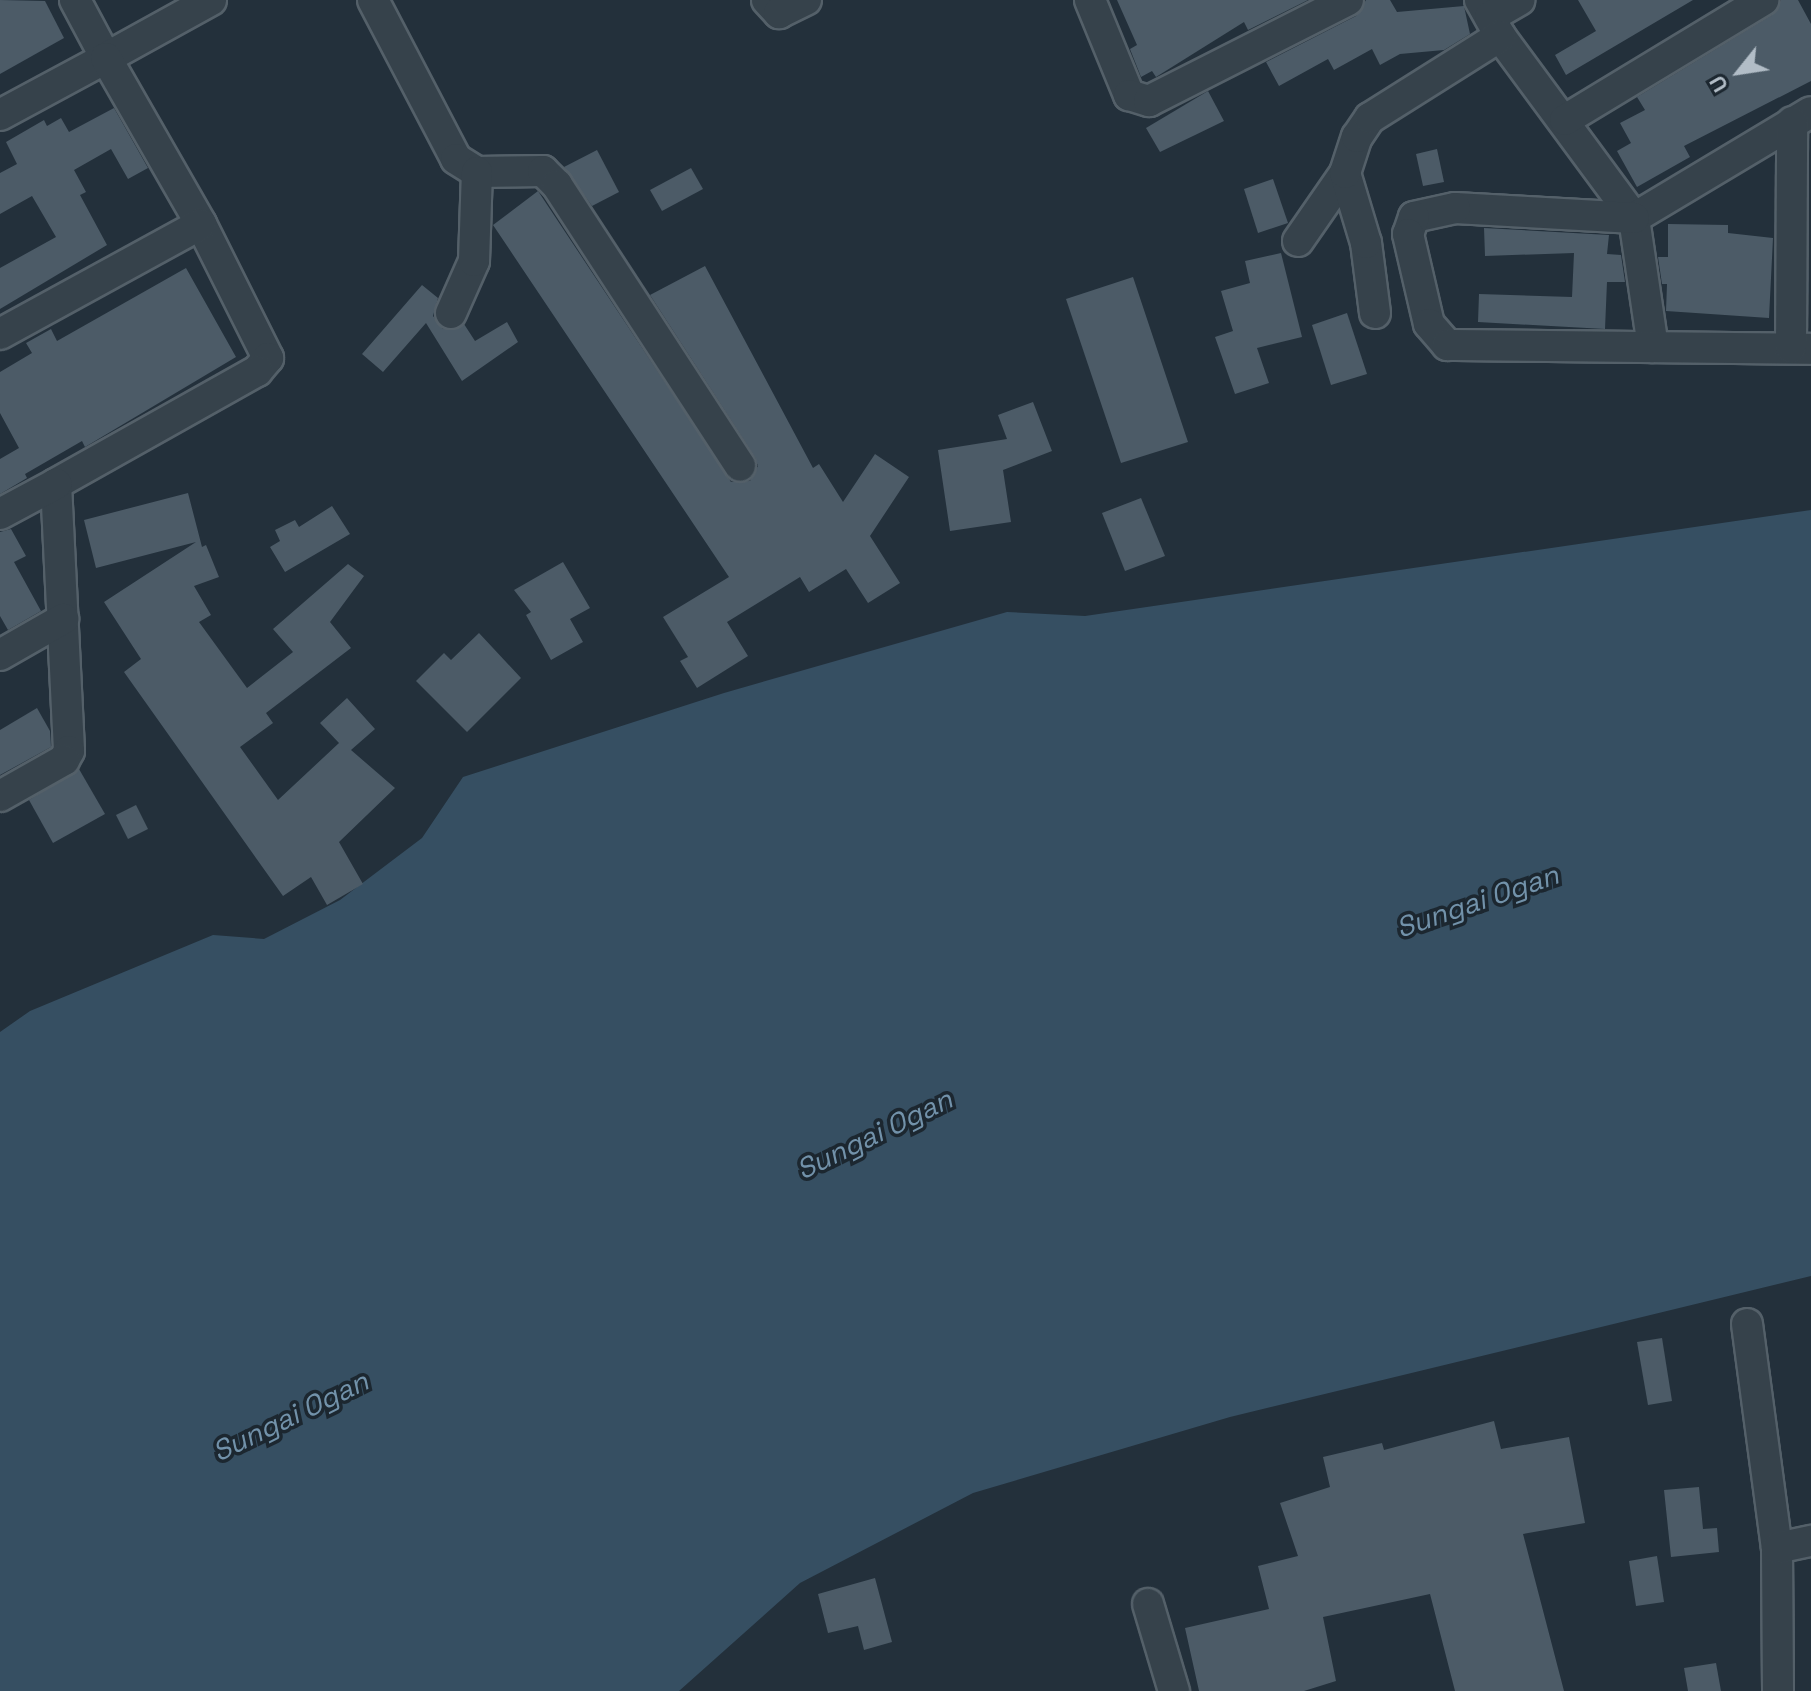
<!DOCTYPE html>
<html>
<head>
<meta charset="utf-8">
<style>
	body { margin:0 }
	#map { position:relative; width:1811px; height:1691px; overflow:hidden; background:#23303b; font-family:"Space Grotesk",sans-serif }
	div>[style] { position:absolute }
	[style*='--x'] { left:calc(var(--x)*1px); top:calc(var(--y)*1px); width:calc(var(--w)*1px); rotate:calc(var(--a)*1deg) }
	.water>* { inset:0; background:#364f62 }
	.building>* { inset:0; background:#4c5b67 }
	.roads { filter:drop-shadow(2px 0 #546069) drop-shadow(-2px 0 #546069) drop-shadow(0 2px #546069) drop-shadow(0 -2px #546069) }
	.minor>* { height:30px; margin:-15px; padding:0 15px; transform-origin:15px; border-radius:15px; background:#36424b }
	span { translate:-50% -50%; white-space:nowrap; text-align:center; line-height:1.15; -webkit-text-stroke:7px #1c2730; paint-order:stroke }
	.water-label { font-size:28px; color:#7292aa; font-style:italic }
	.north { position:absolute; left:1699px; top:32px; width:80px; height:80px; -webkit-text-stroke:6px #1c2730; paint-order:stroke; rotate:240deg; font-size:22px; font-weight:700; line-height:32px; text-align:center; color:#b2bdc7 }
	.north::after { content:''; display:block; margin:auto; width:28px; height:36px; background:#b2bdc7; clip-path:polygon(50% 0,100% 100%,50% 72%,0 100%) }
</style>
</head>
<body>
<div id="map">
	<div class="water">
		<div style="clip-path:polygon(1811px 510px,1811px 1276px,1230px 1417px,973px 1493px,800px 1583px,679px 1691px,0 1691px,0 1032px,30px 1011px,213px 935px,264px 939px,340px 900px,422px 838px,463px 777px,724px 693px,1007px 612px,1085px 616px)"></div>
	</div>
	<div class="building">
		<div style="clip-path:polygon(0 0,45px 1px,64px 38px,0 74px)"></div>
		<div style="clip-path:polygon(1117px 0,1308px 0,1248px 30px,1244px 22px,1156px 77px,1152px 71px,1141px 77px,1130px 49px,1137px 45px)"></div>
		<div style="clip-path:polygon(1366px 0,1390px 0,1397px 12px,1464px 6px,1470px 34px,1444px 50px,1400px 54px,1380px 65px,1372px 49px,1334px 70px,1328px 59px,1279px 86px,1266px 62px,1356px 16px)"></div>
		<div style="clip-path:polygon(1578px 0,1693px 0,1566px 75px,1555px 55px,1596px 31px)"></div>
		<div style="clip-path:polygon(1781px 0,1798px 0,1811px 24px,1811px 81px,1684px 146px,1690px 157px,1637px 187px,1617px 151px,1631px 143px,1620px 123px,1645px 110px,1637px 97px,1772px 15px)"></div>
		<div style="clip-path:polygon(1208px 91px,1224px 121px,1160px 152px,1146px 128px)"></div>
		<div style="clip-path:polygon(114px 108px,148px 168px,128px 179px,111px 149px,74px 170px,86px 192px,80px 195px,107px 245px,0 309px,0 268px,56px 237px,32px 196px,0 214px,0 173px,17px 164px,6px 142px,44px 120px,47px 126px,61px 118px,69px 132px)"></div>
		<div style="clip-path:polygon(1437px 149px,1444px 182px,1423px 186px,1416px 154px)"></div>
		<div style="clip-path:polygon(597px 150px,619px 192px,592px 206px,564px 167px)"></div>
		<div style="clip-path:polygon(691px 168px,703px 189px,662px 211px,650px 190px)"></div>
		<div style="clip-path:polygon(1273px 179px,1288px 223px,1258px 233px,1244px 189px)"></div>
		<div style="clip-path:polygon(538px 191px,731px 482px,750px 481px,758px 466px,755px 457px,650px 295px,705px 266px,813px 468px,819px 464px,843px 502px,875px 454px,909px 477px,870px 536px,900px 583px,868px 603px,846px 569px,809px 592px,800px 577px,727px 622px,748px 656px,697px 688px,680px 661px,688px 657px,663px 617px,729px 577px,493px 225px)"></div>
		<div style="clip-path:polygon(1668px 224px,1728px 225px,1728px 233px,1773px 238px,1769px 318px,1666px 311px,1667px 284px,1662px 284px,1658px 257px,1668px 257px)"></div>
		<div style="clip-path:polygon(1484px 228px,1609px 235px,1607px 254px,1621px 255px,1625px 282px,1607px 282px,1605px 329px,1478px 322px,1479px 294px,1572px 297px,1574px 253px,1485px 256px)"></div>
		<div style="clip-path:polygon(1281px 253px,1302px 337px,1257px 348px,1269px 383px,1235px 394px,1215px 337px,1233px 331px,1221px 291px,1250px 283px,1245px 261px)"></div>
		<div style="clip-path:polygon(186px 268px,236px 357px,85px 447px,82px 441px,25px 474px,27px 478px,0 494px,0 459px,19px 448px,0 413px,0 372px,32px 353px,26px 343px,51px 329px,57px 341px)"></div>
		<div style="clip-path:polygon(1133px 277px,1188px 442px,1121px 463px,1066px 299px)"></div>
		<div style="clip-path:polygon(422px 285px,438px 298px,433px 316px,443px 329px,464px 324px,475px 341px,507px 322px,518px 342px,462px 381px,426px 323px,383px 372px,362px 354px)"></div>
		<div style="clip-path:polygon(1347px 313px,1367px 374px,1331px 385px,1312px 325px)"></div>
		<div style="clip-path:polygon(1033px 402px,1052px 451px,1003px 470px,1011px 522px,950px 531px,938px 450px,1007px 439px,998px 415px)"></div>
		<div style="clip-path:polygon(188px 493px,202px 547px,206px 545px,219px 577px,194px 586px,211px 615px,199px 622px,247px 688px,293px 652px,273px 629px,348px 564px,364px 576px,330px 622px,351px 648px,266px 713px,273px 723px,240px 747px,278px 800px,339px 743px,320px 723px,347px 698px,375px 729px,351px 750px,395px 788px,339px 842px,363px 884px,327px 905px,311px 877px,283px 896px,124px 672px,141px 659px,104px 602px,196px 542px,96px 568px,84px 520px)"></div>
		<div style="clip-path:polygon(1141px 498px,1165px 556px,1125px 571px,1102px 513px)"></div>
		<div style="clip-path:polygon(332px 506px,350px 534px,285px 572px,270px 547px,280px 541px,275px 530px,295px 520px,299px 527px)"></div>
		<div style="clip-path:polygon(11px 529px,26px 556px,14px 562px,41px 611px,8px 630px,0 616px,0 532px)"></div>
		<div style="clip-path:polygon(563px 562px,590px 608px,570px 619px,583px 642px,551px 660px,526px 615px,531px 612px,514px 590px)"></div>
		<div style="clip-path:polygon(479px 633px,521px 678px,467px 732px,416px 681px,444px 653px,451px 660px)"></div>
		<div style="clip-path:polygon(37px 708px,50px 731px,51px 747px,0 775px,0 730px)"></div>
		<div style="clip-path:polygon(79px 769px,105px 814px,53px 843px,29px 800px)"></div>
		<div style="clip-path:polygon(136px 805px,148px 829px,128px 839px,116px 815px)"></div>
		<div style="clip-path:polygon(1662px 1338px,1672px 1401px,1648px 1405px,1637px 1342px)"></div>
		<div style="clip-path:polygon(1494px 1421px,1501px 1449px,1569px 1437px,1585px 1523px,1523px 1534px,1564px 1691px,1455px 1691px,1430px 1594px,1323px 1617px,1336px 1681px,1304px 1691px,1199px 1691px,1185px 1628px,1269px 1609px,1258px 1566px,1298px 1556px,1280px 1503px,1330px 1487px,1323px 1457px,1382px 1443px,1384px 1450px)"></div>
		<div style="clip-path:polygon(1699px 1487px,1703px 1529px,1717px 1528px,1719px 1552px,1671px 1557px,1664px 1490px)"></div>
		<div style="clip-path:polygon(1657px 1556px,1664px 1602px,1636px 1606px,1629px 1561px)"></div>
		<div style="clip-path:polygon(875px 1578px,892px 1642px,864px 1650px,858px 1626px,828px 1633px,818px 1594px)"></div>
		<div style="clip-path:polygon(1716px 1663px,1721px 1691px,1688px 1691px,1684px 1668px)"></div>
	</div>
	<div class="roads">
		<div class="minor">
			<div style="--x:75;--y:0;--w:66;--a:61.9"></div>
			<div style="--x:106;--y:58;--w:120;--a:-28.9"></div>
			<div style="--x:373;--y:0;--w:179;--a:62.4"></div>
			<div style="--x:456;--y:159;--w:25;--a:32"></div>
			<div style="--x:477;--y:172;--w:66;--a:-0.9"></div>
			<div style="--x:543;--y:171;--w:20;--a:45"></div>
			<div style="--x:557;--y:185;--w:335;--a:56.9"></div>
			<div style="--x:767;--y:0;--w:18;--a:47"></div>
			<div style="--x:779;--y:13;--w:30;--a:-26"></div>
			<div style="--x:1090;--y:0;--w:103;--a:67.7"></div>
			<div style="--x:1129;--y:95;--w:21;--a:17"></div>
			<div style="--x:1149;--y:101;--w:223;--a:-26.9"></div>
			<div style="--x:1480;--y:0;--w:41;--a:60.9"></div>
			<div style="--x:1500;--y:36;--w:226;--a:53.6"></div>
			<div style="--x:1634;--y:218;--w:206;--a:-30.9"></div>
			<div style="--x:1490;--y:17;--w:34;--a:-30"></div>
			<div style="--x:0;--y:115;--w:120;--a:-28.3"></div>
			<div style="--x:106;--y:58;--w:191;--a:60.2"></div>
			<div style="--x:201;--y:224;--w:150;--a:63.4"></div>
			<div style="--x:268;--y:358;--w:17;--a:130"></div>
			<div style="--x:257;--y:371;--w:231;--a:150.7"></div>
			<div style="--x:56;--y:484;--w:267;--a:87.2"></div>
			<div style="--x:69;--y:751;--w:10;--a:119"></div>
			<div style="--x:64;--y:760;--w:73;--a:150.6"></div>
			<div style="--x:1565;--y:120;--w:232;--a:-31.2"></div>
			<div style="--x:1298;--y:241;--w:83;--a:-55.3"></div>
			<div style="--x:451;--y:313;--w:57;--a:-66.1"></div>
			<div style="--x:474;--y:261;--w:89;--a:-88.1"></div>
			<div style="--x:1375;--y:313;--w:71;--a:-97.3"></div>
			<div style="--x:1366;--y:243;--w:73;--a:-106.7"></div>
			<div style="--x:1345;--y:173;--w:38;--a:-72"></div>
			<div style="--x:1357;--y:137;--w:23;--a:-56"></div>
			<div style="--x:1370;--y:118;--w:154;--a:-32.2"></div>
			<div style="--x:0;--y:334;--w:229;--a:-28.7"></div>
			<div style="--x:1653;--y:347;--w:130;--a:-98.4"></div>
			<div style="--x:1634;--y:218;--w:179;--a:-176.8"></div>
			<div style="--x:1455;--y:208;--w:42;--a:167.6"></div>
			<div style="--x:1414;--y:217;--w:18;--a:109"></div>
			<div style="--x:1408;--y:234;--w:92;--a:76.9"></div>
			<div style="--x:1429;--y:324;--w:28;--a:49"></div>
			<div style="--x:1447;--y:345;--w:364;--a:0.6"></div>
			<div style="--x:1791;--y:348;--w:226;--a:-89.7"></div>
			<div style="--x:0;--y:514;--w:64;--a:-28.2"></div>
			<div style="--x:0;--y:655;--w:73;--a:-29.7"></div>
			<div style="--x:1747;--y:1324;--w:226;--a:82.4"></div>
			<div style="--x:1148;--y:1604;--w:91;--a:73.4"></div>
			<div style="--x:1778;--y:1691;--w:143;--a:-90.4"></div>
			<div style="--x:1777;--y:1548;--w:35;--a:-12"></div>
		</div>
	</div>
	<div class="water-label">
		<span style="left:1477px;top:901px;rotate:-19deg">Sungai Ogan</span>
		<span style="left:874px;top:1134px;rotate:-26deg">Sungai Ogan</span>
		<span style="left:290px;top:1416px;rotate:-26deg">Sungai Ogan</span>
	</div>
	<div class="north">U</div>
</div>
</body>
</html>
